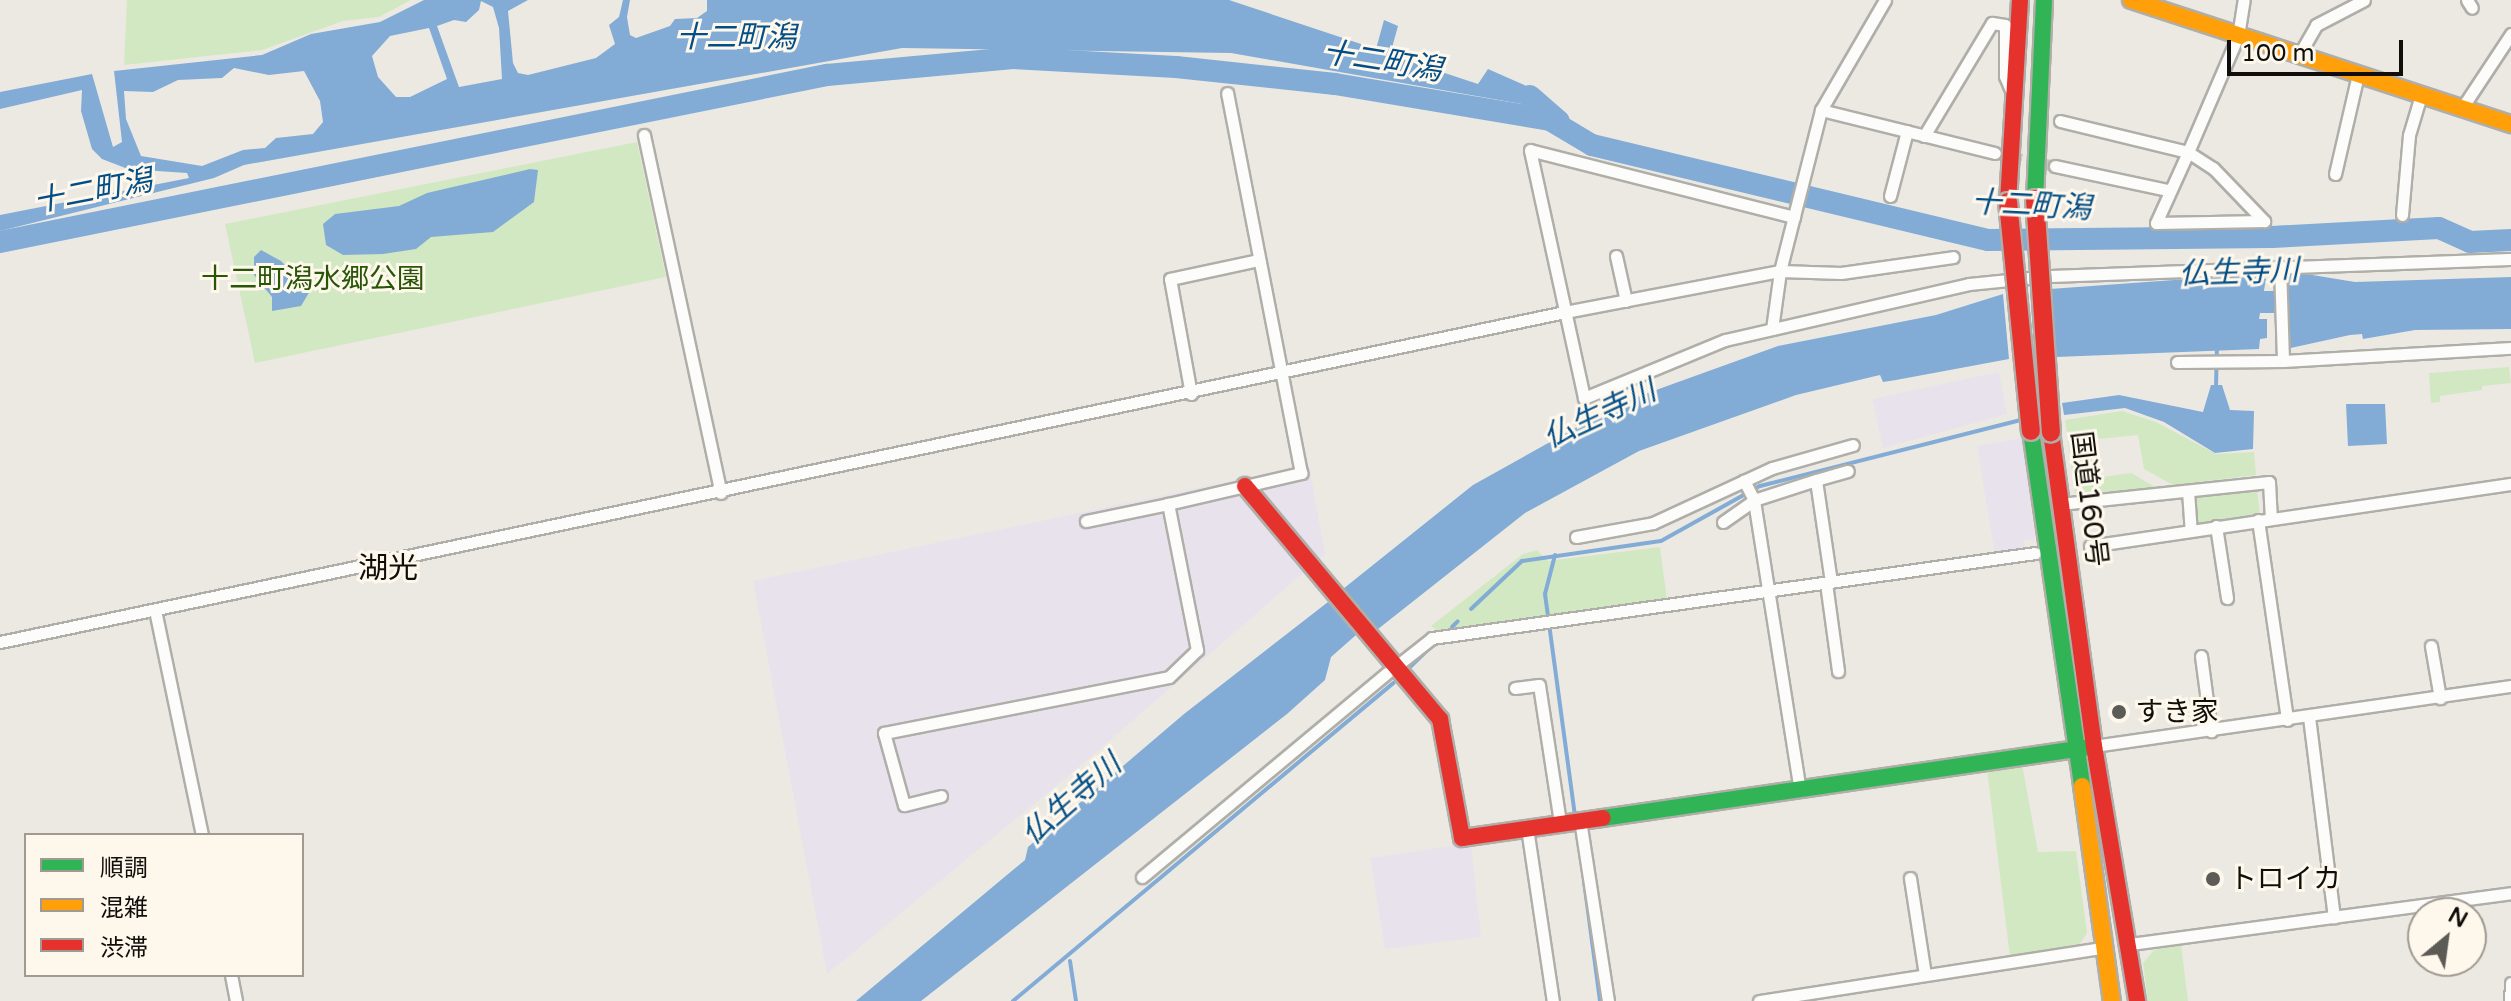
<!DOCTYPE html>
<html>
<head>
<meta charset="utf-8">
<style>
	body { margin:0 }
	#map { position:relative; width:2511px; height:1001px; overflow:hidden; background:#ece9e3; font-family:"Varela Round","Noto Sans JP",sans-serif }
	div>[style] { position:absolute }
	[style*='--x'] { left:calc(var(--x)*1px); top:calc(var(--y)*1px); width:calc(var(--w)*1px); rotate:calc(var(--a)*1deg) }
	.industrial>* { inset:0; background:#e8e2ec }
	.green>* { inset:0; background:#d2e8c3 }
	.water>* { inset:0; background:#82acd5 }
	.stream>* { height:4px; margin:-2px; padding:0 2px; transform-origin:2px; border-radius:2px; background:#82acd5 }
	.river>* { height:22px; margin:-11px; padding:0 11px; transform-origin:11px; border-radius:11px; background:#82acd5 }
	.street-tunnel>* { height:11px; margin-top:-5.5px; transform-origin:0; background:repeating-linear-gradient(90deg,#cbc8c2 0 11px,transparent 0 16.5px) }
	.roads { filter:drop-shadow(2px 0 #b0aea9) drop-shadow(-2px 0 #b0aea9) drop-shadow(0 2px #b0aea9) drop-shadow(0 -2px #b0aea9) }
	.street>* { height:11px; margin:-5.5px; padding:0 5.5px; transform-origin:5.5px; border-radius:5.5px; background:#fcfcfb }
	.fast>* { height:16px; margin:-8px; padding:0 8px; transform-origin:8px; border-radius:8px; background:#30b455 }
	.slow>* { height:16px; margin:-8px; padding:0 8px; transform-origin:8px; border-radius:8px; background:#ff9f0a }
	.jam>* { height:16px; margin:-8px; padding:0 8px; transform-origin:8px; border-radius:8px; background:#e5322d }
	.bridges { filter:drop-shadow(2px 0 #b0aea9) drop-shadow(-2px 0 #b0aea9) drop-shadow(0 2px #b0aea9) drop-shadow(0 -2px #b0aea9) }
	.jam-bridge>* { height:18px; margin:-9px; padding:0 9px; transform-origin:9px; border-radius:9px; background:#e5322d }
	.dots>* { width:22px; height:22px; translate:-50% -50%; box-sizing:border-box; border:4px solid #fef8ec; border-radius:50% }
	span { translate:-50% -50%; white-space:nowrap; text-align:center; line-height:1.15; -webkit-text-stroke:6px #fef8ec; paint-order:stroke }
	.park-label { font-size:28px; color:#295507 }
	.street-label { font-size:28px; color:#100e0a }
	.poi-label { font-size:28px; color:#100e0a }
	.left { translate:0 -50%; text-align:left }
	.water-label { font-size:30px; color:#034e86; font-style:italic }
	.neighbourhood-label { font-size:30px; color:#100e0a }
	.legend { position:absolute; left:24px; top:833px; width:280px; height:144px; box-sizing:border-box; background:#fef8ec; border:2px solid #9f9a92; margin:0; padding:10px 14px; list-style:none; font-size:24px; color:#100e0a }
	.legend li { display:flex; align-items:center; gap:16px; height:40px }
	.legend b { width:40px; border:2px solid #9f9a92 }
	.north { position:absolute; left:2407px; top:897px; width:80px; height:80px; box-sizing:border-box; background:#fef8ec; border:2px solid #9f9a92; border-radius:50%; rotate:29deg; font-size:22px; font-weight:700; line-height:32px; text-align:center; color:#100e0a }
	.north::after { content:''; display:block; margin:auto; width:28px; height:36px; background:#5d5b56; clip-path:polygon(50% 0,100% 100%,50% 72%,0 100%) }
	.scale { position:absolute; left:2227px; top:40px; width:176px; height:36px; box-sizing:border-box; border:4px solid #100e0a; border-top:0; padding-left:10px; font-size:24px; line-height:28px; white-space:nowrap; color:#100e0a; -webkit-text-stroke:6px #fef8ec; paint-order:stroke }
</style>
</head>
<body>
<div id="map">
	<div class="industrial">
		<div style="clip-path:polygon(1999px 372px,2007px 414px,1883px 448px,1872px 399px)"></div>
		<div style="clip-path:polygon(2022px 438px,2035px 539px,2024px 540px,2025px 551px,1995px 554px,1977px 446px)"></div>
		<div style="clip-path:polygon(1309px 465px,1325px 554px,1079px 767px,827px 974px,753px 581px)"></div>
		<div style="clip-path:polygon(1471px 843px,1481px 937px,1385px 949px,1370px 858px)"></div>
	</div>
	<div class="green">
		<div style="clip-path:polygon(127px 0,411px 0,379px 17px,343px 21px,262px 50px,124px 65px)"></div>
		<div style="clip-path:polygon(637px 142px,666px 277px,255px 363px,225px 224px)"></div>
		<div style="clip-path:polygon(2509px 367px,2511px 383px,2482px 386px,2482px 390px,2440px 396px,2440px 402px,2431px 403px,2429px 373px)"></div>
		<div style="clip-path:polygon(2122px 411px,2156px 422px,2216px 454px,2254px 452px,2256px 475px,2173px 485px,2144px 469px,2138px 435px,2099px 439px,2094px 434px,2088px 437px,2095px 478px,2131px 473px,2157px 488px,2075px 494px,2065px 420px)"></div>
		<div style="clip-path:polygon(2257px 490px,2260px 515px,2197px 525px,2192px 497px)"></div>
		<div style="clip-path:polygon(1660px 547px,1667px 600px,1441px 633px,1431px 626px,1523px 554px,1537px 550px,1548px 561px)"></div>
		<div style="clip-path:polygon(2022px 764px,2038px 852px,2076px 851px,2087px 933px,2079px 945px,2010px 957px,1987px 769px)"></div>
		<div style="clip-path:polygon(2181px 945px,2188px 1001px,2148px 1001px,2143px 963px,2154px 950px)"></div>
	</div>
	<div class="water">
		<div style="clip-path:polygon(evenodd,424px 0,528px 0,508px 11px,513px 63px,518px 73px,528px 75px,596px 58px,615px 44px,609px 25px,619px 17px,623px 0,630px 0,627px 17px,630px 35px,636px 38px,670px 26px,675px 19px,697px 18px,707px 11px,707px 0,1229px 0,1376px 49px,1384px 20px,1398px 26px,1390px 55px,1478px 84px,1488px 69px,1531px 88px,1528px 105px,1231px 53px,902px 48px,244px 165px,214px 178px,0 231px,0 215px,189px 178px,187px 173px,142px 170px,136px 182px,128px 169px,102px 159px,92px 149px,81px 111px,82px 90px,0 109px,0 92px,92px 74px,113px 147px,122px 142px,114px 71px,262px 55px,311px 34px,380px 22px,424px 0,481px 1px,493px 7px,499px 28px,502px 79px,459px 87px,437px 26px,454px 20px,466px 22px,479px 10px,481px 1px,424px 0,429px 28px,447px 79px,410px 97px,396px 97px,378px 77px,372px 56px,390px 36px,429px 28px,424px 0,234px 68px,269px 75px,304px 71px,320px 101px,323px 122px,313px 134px,276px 138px,265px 148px,243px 150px,202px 166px,141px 156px,126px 119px,124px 91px,153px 92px,178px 80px,222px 78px,234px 68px)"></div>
		<div style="clip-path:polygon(530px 169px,538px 170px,534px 202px,493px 232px,431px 237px,416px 249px,383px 254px,343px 255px,326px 245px,323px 224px,335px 214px,399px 206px,427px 193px)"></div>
		<div style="clip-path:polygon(261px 250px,281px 261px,310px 291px,301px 306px,272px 311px,272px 297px,254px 275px,254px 257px)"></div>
		<div style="clip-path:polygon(2300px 273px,2355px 282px,2511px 277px,2511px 329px,2415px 330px,2363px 339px,2362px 334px,2350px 335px,2286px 349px,2285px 275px)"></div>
		<div style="clip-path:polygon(2257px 274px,2266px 279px,2259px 319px,2267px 319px,2267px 338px,2260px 339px,2259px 349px,2056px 357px,2050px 289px)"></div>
		<div style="clip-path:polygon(2003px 294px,2009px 359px,1896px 380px,1883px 382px,1880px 375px,1796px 395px,1639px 451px,1525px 513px,1373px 633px,1338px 593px,1473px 485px,1620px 403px,1778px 346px,1936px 315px)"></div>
		<div style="clip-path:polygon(2211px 385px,2222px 385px,2230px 410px,2254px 411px,2253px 449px,2215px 453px,2164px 422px,2125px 408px,2064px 415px,2062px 403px,2119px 395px,2203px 412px)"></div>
		<div style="clip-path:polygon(2346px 404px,2385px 404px,2387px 444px,2348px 446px)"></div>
		<div style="clip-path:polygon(1328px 602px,1356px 635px,1331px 657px,1325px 680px,1287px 714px,921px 1001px,856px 1001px,1025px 860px,1028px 847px,1184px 714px)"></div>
	</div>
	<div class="stream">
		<div style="--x:2216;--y:388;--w:43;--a:-88.7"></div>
		<div style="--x:1555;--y:555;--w:40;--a:104.4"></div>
		<div style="--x:1545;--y:594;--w:225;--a:82.3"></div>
		<div style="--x:1471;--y:609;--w:70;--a:-43.3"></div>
		<div style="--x:1522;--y:561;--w:140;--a:-8.2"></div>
		<div style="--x:1661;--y:541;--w:113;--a:-29.1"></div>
		<div style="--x:1760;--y:486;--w:272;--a:-14.2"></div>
		<div style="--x:1452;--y:627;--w:8;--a:-45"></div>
		<div style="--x:1409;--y:668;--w:30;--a:-44"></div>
		<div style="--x:1584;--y:881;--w:121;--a:82.4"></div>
		<div style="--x:1070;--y:961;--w:40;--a:81.5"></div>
		<div style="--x:1013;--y:1001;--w:496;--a:-39.9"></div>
	</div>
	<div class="river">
		<div style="--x:1530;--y:96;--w:38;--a:41"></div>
		<div style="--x:0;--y:242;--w:844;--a:-11.42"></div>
		<div style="--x:827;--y:75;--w:187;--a:-5.2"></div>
		<div style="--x:1013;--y:58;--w:163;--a:3.2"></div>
		<div style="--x:1176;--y:67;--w:160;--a:6.1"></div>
		<div style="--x:1335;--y:84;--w:218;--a:9.5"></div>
		<div style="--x:1550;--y:120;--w:49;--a:30.8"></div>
		<div style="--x:1592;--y:145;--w:407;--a:13.5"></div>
		<div style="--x:1988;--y:240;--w:284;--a:-0.6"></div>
		<div style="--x:2272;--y:237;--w:167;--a:-3.1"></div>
		<div style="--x:2439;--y:228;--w:34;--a:24"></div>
		<div style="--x:2470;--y:242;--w:41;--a:-2.8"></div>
		<div style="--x:2230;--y:302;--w:73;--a:0"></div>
	</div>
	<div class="street-tunnel">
		<div style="--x:1995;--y:153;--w:61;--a:12.2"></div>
	</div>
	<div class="roads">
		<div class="street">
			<div style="--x:2467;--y:0;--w:9;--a:58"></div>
			<div style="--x:2299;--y:55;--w:34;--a:-60"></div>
			<div style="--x:2316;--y:25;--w:54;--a:-27.5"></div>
			<div style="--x:2462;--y:108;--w:89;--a:-56.5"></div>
			<div style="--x:1821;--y:110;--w:179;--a:13.9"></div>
			<div style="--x:2060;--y:121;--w:132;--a:13.6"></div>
			<div style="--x:2188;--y:152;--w:126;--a:-66.7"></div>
			<div style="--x:2238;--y:36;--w:36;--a:-81"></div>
			<div style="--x:644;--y:135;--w:366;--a:77.9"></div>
			<div style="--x:1924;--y:136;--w:132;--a:-59"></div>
			<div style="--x:1992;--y:23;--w:13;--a:9"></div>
			<div style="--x:2005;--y:25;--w:51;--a:90"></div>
			<div style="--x:2005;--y:76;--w:15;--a:67"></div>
			<div style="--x:2188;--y:152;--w:30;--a:33"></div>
			<div style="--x:2213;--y:168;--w:74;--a:46.1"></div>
			<div style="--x:2264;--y:221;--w:108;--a:178.9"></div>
			<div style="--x:2156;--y:223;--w:78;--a:-65.7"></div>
			<div style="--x:2055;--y:166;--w:116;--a:12"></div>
			<div style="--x:2335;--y:174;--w:103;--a:-77"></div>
			<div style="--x:1890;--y:196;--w:67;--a:-75.3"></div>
			<div style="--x:2402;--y:215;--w:80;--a:-85"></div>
			<div style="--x:2409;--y:135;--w:42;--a:-73.3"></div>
			<div style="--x:1794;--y:217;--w:272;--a:-165.8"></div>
			<div style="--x:1530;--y:150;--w:254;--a:77.7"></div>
			<div style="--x:1584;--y:398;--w:152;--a:-22.4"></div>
			<div style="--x:1725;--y:340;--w:250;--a:-12.9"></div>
			<div style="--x:1969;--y:284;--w:80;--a:-5.7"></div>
			<div style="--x:2049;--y:276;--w:462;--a:-2.1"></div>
			<div style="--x:1616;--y:256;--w:46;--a:77.5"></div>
			<div style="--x:1772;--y:329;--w:59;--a:-82.1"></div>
			<div style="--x:1780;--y:271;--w:166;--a:-75.7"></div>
			<div style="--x:1821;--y:110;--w:127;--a:-59.8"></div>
			<div style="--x:2283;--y:361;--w:228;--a:-3.3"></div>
			<div style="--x:2177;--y:362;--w:106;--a:-0.5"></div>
			<div style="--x:2283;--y:361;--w:94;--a:-91.8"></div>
			<div style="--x:1191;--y:394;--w:117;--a:-100.3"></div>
			<div style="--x:1170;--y:279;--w:91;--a:-12.1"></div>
			<div style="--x:2188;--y:491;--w:39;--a:86"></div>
			<div style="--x:2060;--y:504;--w:210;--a:-6"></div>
			<div style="--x:2269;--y:482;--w:37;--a:87"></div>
			<div style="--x:2258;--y:520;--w:202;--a:81.7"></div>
			<div style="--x:1086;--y:521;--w:84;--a:-11.7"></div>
			<div style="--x:1723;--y:522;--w:38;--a:-35"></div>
			<div style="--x:1754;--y:500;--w:22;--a:-117"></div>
			<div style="--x:2216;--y:526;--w:73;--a:81.3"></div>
			<div style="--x:1576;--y:537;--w:78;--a:-10.3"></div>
			<div style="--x:1653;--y:523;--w:131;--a:-24.8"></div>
			<div style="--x:1772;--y:468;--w:84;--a:-15.9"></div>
			<div style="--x:2090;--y:546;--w:426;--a:-8.4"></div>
			<div style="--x:1831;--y:582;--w:103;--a:-98.4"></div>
			<div style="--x:1816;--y:480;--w:33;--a:-16"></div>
			<div style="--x:1826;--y:583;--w:89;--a:82.2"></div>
			<div style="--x:155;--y:610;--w:230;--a:78.2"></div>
			<div style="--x:0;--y:642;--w:1599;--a:-11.91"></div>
			<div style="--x:1565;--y:312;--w:219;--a:-10.8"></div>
			<div style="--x:1780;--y:271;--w:61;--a:1.9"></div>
			<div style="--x:1841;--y:273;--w:113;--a:-8.1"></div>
			<div style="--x:2431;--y:646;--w:53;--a:80.2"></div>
			<div style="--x:2201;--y:656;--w:76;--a:82.4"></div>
			<div style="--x:1399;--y:664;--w:42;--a:-38.2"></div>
			<div style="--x:1432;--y:638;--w:609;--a:-8.02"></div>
			<div style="--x:1515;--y:688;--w:24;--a:-7"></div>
			<div style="--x:1539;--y:685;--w:140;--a:81.3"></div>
			<div style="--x:2309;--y:717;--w:202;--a:82.9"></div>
			<div style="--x:2094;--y:746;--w:421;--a:-8.2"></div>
			<div style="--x:1800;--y:791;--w:295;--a:-99"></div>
			<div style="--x:1754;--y:500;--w:65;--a:-17.9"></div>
			<div style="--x:941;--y:796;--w:38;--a:166"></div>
			<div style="--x:904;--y:805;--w:75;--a:-105.5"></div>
			<div style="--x:884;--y:733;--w:290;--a:-11.1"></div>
			<div style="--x:1169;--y:677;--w:39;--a:-44"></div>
			<div style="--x:1197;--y:650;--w:149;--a:-101.2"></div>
			<div style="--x:1168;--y:504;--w:137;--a:-13.1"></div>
			<div style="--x:1301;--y:473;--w:387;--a:-101"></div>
			<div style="--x:1580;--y:820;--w:183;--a:81.2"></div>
			<div style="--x:1527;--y:828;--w:175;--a:81.5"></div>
			<div style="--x:1142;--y:877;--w:319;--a:-39.8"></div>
			<div style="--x:1910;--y:878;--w:98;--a:81.2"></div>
			<div style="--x:2130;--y:944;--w:384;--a:-7.6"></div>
			<div style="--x:231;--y:975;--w:26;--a:79"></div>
			<div style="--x:1759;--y:1001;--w:348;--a:-8.8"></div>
			<div style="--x:2510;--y:1001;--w:18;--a:-87"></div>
		</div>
		<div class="fast">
			<div style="--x:2035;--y:199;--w:199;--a:-87.4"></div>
			<div style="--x:2031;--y:431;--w:359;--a:81.8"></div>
			<div style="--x:1603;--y:818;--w:487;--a:-8.3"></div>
		</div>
		<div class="slow">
			<div style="--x:2131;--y:0;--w:400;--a:18.1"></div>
			<div style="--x:2082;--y:786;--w:217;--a:82.1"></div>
		</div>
		<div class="jam">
			<div style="--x:2008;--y:202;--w:202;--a:-86.6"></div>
			<div style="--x:2051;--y:432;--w:317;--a:82.2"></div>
			<div style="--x:2094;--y:746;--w:259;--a:80.4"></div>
			<div style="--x:1245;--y:486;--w:304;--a:50.1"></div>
			<div style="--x:1440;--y:719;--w:121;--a:79.5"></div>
			<div style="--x:1462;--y:838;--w:142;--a:-8.1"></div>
		</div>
	</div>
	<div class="bridges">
		<div class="jam-bridge">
			<div style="--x:2035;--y:199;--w:234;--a:86.1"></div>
			<div style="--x:2008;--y:202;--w:230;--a:84.3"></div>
		</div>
	</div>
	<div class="dots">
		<div style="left:2119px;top:712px;background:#5d5b56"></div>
		<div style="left:2213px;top:879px;background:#5d5b56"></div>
	</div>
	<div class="park-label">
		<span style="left:313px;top:279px">十二町潟水郷公園</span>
	</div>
	<div class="street-label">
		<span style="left:2089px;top:499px;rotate:83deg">国道160号</span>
	</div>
	<div class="poi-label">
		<span class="left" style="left:2135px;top:712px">すき家</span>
		<span class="left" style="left:2229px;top:879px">トロイカ</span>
	</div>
	<div class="water-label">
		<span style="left:736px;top:38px">十二町潟</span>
		<span style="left:1382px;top:62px;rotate:9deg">十二町潟</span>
		<span style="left:93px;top:192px;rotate:-11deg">十二町潟</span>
		<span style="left:2031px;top:206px;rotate:3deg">十二町潟</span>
		<span style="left:2239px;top:273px;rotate:-2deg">仏生寺川</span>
		<span style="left:1600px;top:415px;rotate:-25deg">仏生寺川</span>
		<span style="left:1072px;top:800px;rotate:-41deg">仏生寺川</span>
	</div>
	<div class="neighbourhood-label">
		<span style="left:388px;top:569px">湖光</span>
	</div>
	<ul class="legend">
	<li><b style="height:10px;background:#30b455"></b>順調</li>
	<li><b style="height:10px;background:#ff9f0a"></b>混雑</li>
	<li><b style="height:10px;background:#e5322d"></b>渋滞</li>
	</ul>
	<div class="north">N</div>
	<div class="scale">100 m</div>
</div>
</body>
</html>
